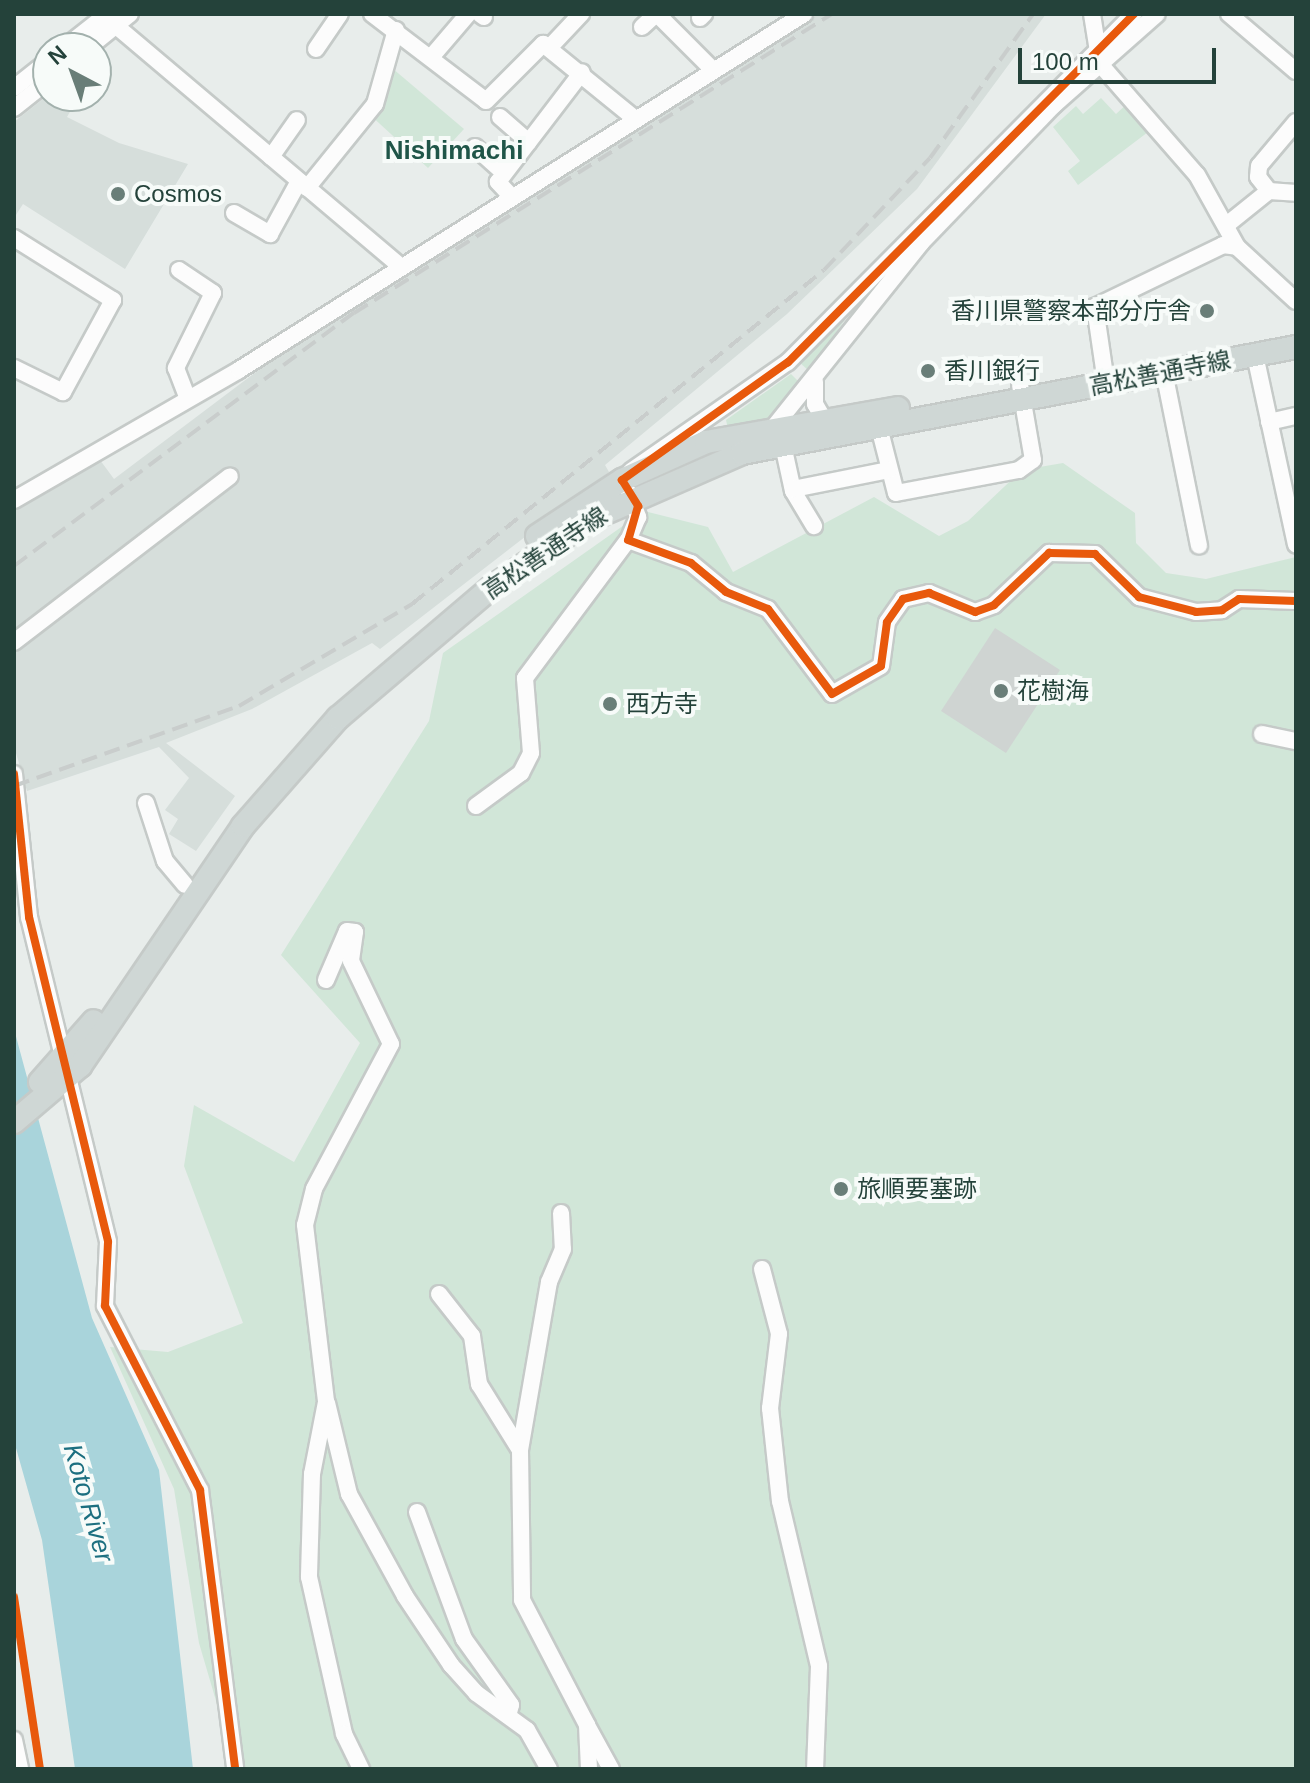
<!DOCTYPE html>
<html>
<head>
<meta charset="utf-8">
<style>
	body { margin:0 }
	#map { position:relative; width:1310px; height:1783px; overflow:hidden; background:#e8edeb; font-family:Arial,"Noto Sans JP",sans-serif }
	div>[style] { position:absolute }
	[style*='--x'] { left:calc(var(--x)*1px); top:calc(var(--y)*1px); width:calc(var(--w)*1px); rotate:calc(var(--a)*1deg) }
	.built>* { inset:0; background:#d6dedb }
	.green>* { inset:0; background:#d1e6d8 }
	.water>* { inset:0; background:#a9d4db }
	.building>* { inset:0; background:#cfd4d2 }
	.roads { filter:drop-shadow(2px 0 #c5cac8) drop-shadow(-2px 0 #c5cac8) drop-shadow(0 2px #c5cac8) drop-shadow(0 -2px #c5cac8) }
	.minor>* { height:16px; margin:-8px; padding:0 8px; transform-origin:8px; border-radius:8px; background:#fcfcfc }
	.major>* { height:22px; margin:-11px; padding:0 11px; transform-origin:11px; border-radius:11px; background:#cfd7d5 }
	.rail>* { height:4px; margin-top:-2px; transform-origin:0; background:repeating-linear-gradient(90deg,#c9cdcc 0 16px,transparent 0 24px) }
	.cycleway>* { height:8px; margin:-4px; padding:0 4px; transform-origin:4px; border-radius:4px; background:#e8590c }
	.dots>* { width:22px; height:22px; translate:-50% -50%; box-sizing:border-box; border:4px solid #f7fbf9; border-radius:50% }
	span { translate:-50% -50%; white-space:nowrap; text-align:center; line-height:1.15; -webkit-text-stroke:8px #f7fbf9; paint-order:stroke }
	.poi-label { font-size:24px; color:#24423a }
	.left { translate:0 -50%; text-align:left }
	.right { translate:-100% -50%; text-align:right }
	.street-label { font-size:24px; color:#24423a }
	.neighbourhood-label { font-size:26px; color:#1f5548; font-weight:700 }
	.water-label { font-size:26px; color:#1c6f80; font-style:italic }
	.frame { position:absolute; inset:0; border:16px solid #24423a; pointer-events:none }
	.north { position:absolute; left:32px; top:32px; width:80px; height:80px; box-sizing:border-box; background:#f7fbf9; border:2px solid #a3b1ad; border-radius:50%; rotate:319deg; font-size:22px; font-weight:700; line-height:32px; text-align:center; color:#24423a }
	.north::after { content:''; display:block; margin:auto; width:28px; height:36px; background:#697e78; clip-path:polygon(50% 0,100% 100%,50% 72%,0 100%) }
	.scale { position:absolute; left:1018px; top:48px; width:198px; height:36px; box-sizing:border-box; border:4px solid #24423a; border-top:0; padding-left:10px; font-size:24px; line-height:28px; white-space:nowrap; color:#24423a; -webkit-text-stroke:6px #f7fbf9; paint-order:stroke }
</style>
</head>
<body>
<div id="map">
	<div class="built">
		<div style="clip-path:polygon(818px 14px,1046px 14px,917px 189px,787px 314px,605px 465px,609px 472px,380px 649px,372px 643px,252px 709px,166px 743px,235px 796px,196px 851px,169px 834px,178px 819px,165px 810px,189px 778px,159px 747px,27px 791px,14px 746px,14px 511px,100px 460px,114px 479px,313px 329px)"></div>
		<div style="clip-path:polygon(48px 95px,79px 96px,67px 117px,119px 143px,188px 164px,125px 269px,23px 204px,14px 218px,14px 122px)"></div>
	</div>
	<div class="green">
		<div style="clip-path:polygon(392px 68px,464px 129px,428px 168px,368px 113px)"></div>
		<div style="clip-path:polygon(1101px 98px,1116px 114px,1129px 102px,1152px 129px,1078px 185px,1068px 171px,1080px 161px,1053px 127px,1076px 106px,1083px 114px)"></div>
		<div style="clip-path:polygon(861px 297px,809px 371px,799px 362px)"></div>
		<div style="clip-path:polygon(791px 374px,801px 384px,771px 420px,728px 429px,726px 420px)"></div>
		<div style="clip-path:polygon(1063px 463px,1135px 513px,1136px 543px,1166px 573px,1206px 579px,1296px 557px,1296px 1769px,236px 1769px,199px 1643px,174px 1489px,110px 1347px,168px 1352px,243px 1323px,184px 1166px,194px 1105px,294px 1162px,360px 1043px,281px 955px,429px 721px,443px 653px,644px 511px,708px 527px,733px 572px,874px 497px,939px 536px,968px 521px,1022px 470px)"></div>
	</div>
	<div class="water">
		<div style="clip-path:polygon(14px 1029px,92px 1318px,159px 1470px,193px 1769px,75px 1769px,42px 1540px,14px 1441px)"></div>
	</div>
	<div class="building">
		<div style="clip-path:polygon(995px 628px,1060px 670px,1006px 753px,941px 711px)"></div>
	</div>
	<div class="roads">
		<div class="minor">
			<div style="--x:102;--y:14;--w:387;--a:40.2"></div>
			<div style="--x:372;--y:14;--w:143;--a:37.3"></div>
			<div style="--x:486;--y:101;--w:81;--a:-45"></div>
			<div style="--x:543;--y:44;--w:117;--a:39.1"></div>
			<div style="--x:480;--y:14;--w:5;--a:37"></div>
			<div style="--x:657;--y:14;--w:79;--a:45"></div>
			<div style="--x:1092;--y:14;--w:51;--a:80.9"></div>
			<div style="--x:1100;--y:64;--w:147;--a:48.9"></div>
			<div style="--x:1197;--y:175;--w:82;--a:60.9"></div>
			<div style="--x:1237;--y:247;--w:80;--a:42.5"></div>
			<div style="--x:1229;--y:14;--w:88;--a:40.4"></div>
			<div style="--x:700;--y:18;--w:6;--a:-45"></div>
			<div style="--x:642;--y:27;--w:19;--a:-43"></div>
			<div style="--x:64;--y:48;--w:55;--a:-38.3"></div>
			<div style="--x:88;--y:48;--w:54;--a:-39"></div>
			<div style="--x:549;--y:48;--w:47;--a:-46.7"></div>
			<div style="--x:316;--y:49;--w:42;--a:-55.6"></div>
			<div style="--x:433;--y:55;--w:54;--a:-49.5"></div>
			<div style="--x:14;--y:88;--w:43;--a:-38.5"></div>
			<div style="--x:14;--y:108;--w:43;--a:-38.5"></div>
			<div style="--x:500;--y:117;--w:38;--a:41"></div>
			<div style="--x:1296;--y:122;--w:57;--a:130.1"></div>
			<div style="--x:1259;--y:166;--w:11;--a:95"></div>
			<div style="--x:1258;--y:177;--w:18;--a:52"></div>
			<div style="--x:1269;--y:191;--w:27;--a:4"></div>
			<div style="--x:475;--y:147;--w:39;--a:42"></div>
			<div style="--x:271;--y:157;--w:45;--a:-54.9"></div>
			<div style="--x:307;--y:188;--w:108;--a:-51"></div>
			<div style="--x:375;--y:104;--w:77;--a:-74.2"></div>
			<div style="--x:510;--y:195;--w:18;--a:-133"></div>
			<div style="--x:498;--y:182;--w:138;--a:-52.6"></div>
			<div style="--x:234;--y:213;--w:42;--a:30.3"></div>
			<div style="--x:270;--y:234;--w:60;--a:-61.3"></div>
			<div style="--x:1229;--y:223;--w:51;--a:-38.7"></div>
			<div style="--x:14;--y:238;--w:117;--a:32.1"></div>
			<div style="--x:113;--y:300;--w:105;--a:118.5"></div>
			<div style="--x:63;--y:392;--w:55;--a:-153.9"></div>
			<div style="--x:179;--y:270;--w:41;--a:34.1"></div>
			<div style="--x:213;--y:293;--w:84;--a:116.3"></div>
			<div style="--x:176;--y:368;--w:31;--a:69"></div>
			<div style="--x:1255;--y:355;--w:194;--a:77.8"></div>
			<div style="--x:1104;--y:369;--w:63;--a:-98.3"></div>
			<div style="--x:1095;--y:307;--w:142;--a:-25.8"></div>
			<div style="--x:1223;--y:245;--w:14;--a:8"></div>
			<div style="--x:1164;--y:372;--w:177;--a:78.6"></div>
			<div style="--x:815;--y:382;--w:22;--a:90"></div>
			<div style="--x:815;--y:404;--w:20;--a:60"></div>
			<div style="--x:1269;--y:422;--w:28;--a:-13"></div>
			<div style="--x:879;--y:427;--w:68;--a:75.6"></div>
			<div style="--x:896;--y:493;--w:125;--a:-10.6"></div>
			<div style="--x:1019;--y:470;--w:17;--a:-36"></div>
			<div style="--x:1033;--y:460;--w:76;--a:-99.8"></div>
			<div style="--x:769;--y:433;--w:243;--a:-51.3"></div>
			<div style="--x:921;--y:243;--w:192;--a:-46.1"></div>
			<div style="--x:1054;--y:105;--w:137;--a:-41.5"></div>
			<div style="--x:783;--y:445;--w:47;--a:77.7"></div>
			<div style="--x:793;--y:491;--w:41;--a:59"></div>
			<div style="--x:631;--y:471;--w:191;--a:-34.8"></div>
			<div style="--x:788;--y:362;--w:491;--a:-45.2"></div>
			<div style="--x:793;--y:489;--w:98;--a:-11.2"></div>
			<div style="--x:629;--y:493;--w:26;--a:69"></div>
			<div style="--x:638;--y:517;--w:25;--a:113"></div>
			<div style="--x:628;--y:540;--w:67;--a:20.1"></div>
			<div style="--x:691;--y:563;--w:45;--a:39.6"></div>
			<div style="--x:726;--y:592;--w:45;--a:22"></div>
			<div style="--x:768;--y:609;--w:106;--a:53"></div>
			<div style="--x:832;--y:694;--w:56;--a:-29.7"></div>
			<div style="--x:881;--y:666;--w:44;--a:-82.2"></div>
			<div style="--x:887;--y:622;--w:28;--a:-55"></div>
			<div style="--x:903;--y:599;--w:27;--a:-13"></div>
			<div style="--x:929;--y:593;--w:50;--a:22.4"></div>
			<div style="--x:975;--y:612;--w:20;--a:-20"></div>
			<div style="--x:994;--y:605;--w:76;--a:-43.4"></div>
			<div style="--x:1049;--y:553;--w:46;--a:1.2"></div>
			<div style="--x:1095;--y:554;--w:62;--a:44.3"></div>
			<div style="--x:1139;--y:597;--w:59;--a:14.7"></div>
			<div style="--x:1196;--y:612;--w:26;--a:-4"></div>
			<div style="--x:1222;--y:610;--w:20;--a:-33"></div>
			<div style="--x:1239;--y:599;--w:57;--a:2"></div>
			<div style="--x:14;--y:500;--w:260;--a:-30"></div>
			<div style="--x:239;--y:370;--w:668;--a:-32.21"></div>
			<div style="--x:14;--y:642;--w:272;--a:-37.5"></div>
			<div style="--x:1262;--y:734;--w:35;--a:12"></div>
			<div style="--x:14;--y:774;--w:144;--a:84"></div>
			<div style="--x:29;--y:917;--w:334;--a:76.3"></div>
			<div style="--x:108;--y:1242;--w:64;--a:92.7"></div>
			<div style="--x:105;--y:1306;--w:207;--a:62.7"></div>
			<div style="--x:200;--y:1490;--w:281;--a:82.8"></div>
			<div style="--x:146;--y:803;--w:61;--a:71.9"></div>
			<div style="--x:165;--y:861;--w:31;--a:50"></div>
			<div style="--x:476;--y:806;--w:56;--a:-36.3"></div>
			<div style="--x:521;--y:773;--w:22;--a:-63"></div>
			<div style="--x:531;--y:753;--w:75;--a:-94.6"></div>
			<div style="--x:525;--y:678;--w:172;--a:-53.3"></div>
			<div style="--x:326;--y:980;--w:53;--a:-66.8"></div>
			<div style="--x:347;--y:931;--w:8;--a:7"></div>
			<div style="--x:355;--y:932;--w:29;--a:98"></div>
			<div style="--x:351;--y:961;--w:92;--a:64.3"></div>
			<div style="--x:391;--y:1044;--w:164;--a:118"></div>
			<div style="--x:314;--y:1189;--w:37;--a:104"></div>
			<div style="--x:305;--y:1225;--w:178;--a:83.2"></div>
			<div style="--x:326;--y:1402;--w:73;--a:101"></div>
			<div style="--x:312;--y:1474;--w:103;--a:91.7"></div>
			<div style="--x:309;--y:1577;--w:161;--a:77.4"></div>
			<div style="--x:344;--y:1734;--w:39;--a:64"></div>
			<div style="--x:561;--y:1213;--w:36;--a:87"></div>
			<div style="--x:563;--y:1249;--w:36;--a:113"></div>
			<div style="--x:549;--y:1282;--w:170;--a:99.8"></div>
			<div style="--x:520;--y:1450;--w:150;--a:89.2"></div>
			<div style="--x:522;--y:1600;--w:141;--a:62.5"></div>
			<div style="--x:587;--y:1725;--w:44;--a:87.4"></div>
			<div style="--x:762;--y:1269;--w:67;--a:75.3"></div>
			<div style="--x:779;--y:1334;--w:75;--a:96.9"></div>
			<div style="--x:770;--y:1408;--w:94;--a:83.9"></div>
			<div style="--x:780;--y:1501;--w:170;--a:76.7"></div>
			<div style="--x:819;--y:1666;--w:103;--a:92.2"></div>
			<div style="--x:439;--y:1294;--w:53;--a:51.8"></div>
			<div style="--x:472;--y:1336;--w:49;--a:81.7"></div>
			<div style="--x:479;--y:1384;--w:78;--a:58.2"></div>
			<div style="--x:327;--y:1403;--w:94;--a:76.4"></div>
			<div style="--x:349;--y:1494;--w:116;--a:61.2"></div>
			<div style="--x:405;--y:1596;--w:83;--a:56.3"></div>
			<div style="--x:451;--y:1665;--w:38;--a:48"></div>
			<div style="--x:476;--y:1693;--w:63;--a:36"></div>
			<div style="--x:527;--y:1730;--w:45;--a:60.6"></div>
			<div style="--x:417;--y:1512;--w:135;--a:69.7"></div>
			<div style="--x:464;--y:1639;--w:81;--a:54.5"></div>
			<div style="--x:511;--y:1705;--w:11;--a:105"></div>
			<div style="--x:588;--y:1727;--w:48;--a:61.3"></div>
			<div style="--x:14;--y:1740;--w:30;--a:78"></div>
		</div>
		<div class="major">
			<div style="--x:537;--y:536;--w:102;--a:-33.4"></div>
			<div style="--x:622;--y:480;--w:92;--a:-24.3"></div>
			<div style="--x:706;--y:442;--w:195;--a:-10"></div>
			<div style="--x:40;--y:1082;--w:81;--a:-48.5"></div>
			<div style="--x:14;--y:1122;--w:87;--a:-40.3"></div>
			<div style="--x:80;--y:1066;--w:290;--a:-55.8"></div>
			<div style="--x:243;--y:826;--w:144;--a:-48.7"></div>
			<div style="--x:338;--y:718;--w:201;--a:-40.4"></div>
			<div style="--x:491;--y:588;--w:119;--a:-34.8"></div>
			<div style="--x:589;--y:520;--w:167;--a:-23.6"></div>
			<div style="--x:742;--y:453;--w:564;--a:-10.83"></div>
		</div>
	</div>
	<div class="rail">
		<div style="--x:14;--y:566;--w:424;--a:-36.7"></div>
		<div style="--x:354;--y:313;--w:564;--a:-32.03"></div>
		<div style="--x:14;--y:786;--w:239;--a:-19.6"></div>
		<div style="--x:239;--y:706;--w:201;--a:-30.5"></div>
		<div style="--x:412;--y:604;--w:530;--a:-39.03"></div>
		<div style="--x:824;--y:270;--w:154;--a:-46.6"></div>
		<div style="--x:930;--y:158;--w:177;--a:-54.4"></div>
	</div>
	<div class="cycleway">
		<div style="--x:1134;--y:14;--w:491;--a:134.8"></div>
		<div style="--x:788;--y:362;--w:204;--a:144.6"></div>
		<div style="--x:622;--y:480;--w:31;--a:58"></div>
		<div style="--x:638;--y:506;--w:35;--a:106"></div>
		<div style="--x:628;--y:540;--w:67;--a:20.1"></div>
		<div style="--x:691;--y:563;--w:45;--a:39.6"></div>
		<div style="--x:726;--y:592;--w:45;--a:22"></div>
		<div style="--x:768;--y:609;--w:106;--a:53"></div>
		<div style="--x:832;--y:694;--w:56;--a:-29.7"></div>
		<div style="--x:881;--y:666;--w:44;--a:-82.2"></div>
		<div style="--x:887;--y:622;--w:28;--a:-55"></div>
		<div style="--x:903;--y:599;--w:27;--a:-13"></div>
		<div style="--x:929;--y:593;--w:50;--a:22.4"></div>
		<div style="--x:975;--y:612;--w:20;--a:-20"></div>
		<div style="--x:994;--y:605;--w:76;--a:-43.4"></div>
		<div style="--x:1049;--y:553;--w:46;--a:1.2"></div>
		<div style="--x:1095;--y:554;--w:62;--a:44.3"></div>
		<div style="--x:1139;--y:597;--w:59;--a:14.7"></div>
		<div style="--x:1196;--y:612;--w:26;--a:-4"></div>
		<div style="--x:1222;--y:610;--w:20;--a:-33"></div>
		<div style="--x:1239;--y:599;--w:57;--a:2"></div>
		<div style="--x:14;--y:774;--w:144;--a:84"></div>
		<div style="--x:29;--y:917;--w:334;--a:76.3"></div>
		<div style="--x:108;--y:1242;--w:64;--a:92.7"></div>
		<div style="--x:105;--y:1306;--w:207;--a:62.7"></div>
		<div style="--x:200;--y:1490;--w:281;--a:82.8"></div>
		<div style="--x:14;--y:1597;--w:174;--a:81.4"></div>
	</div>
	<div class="dots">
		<div style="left:118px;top:194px;background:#697e78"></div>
		<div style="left:1207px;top:311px;background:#697e78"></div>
		<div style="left:928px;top:371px;background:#697e78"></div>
		<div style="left:1001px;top:691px;background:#697e78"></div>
		<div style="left:610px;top:704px;background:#697e78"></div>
		<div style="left:841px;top:1189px;background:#697e78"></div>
	</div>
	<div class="poi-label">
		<span class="left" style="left:134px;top:194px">Cosmos</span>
		<span class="right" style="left:1191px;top:311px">香川県警察本部分庁舎</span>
		<span class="left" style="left:944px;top:371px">香川銀行</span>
		<span class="left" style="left:1017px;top:691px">花樹海</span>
		<span class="left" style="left:626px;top:704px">西方寺</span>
		<span class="left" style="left:857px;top:1189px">旅順要塞跡</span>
	</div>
	<div class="street-label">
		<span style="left:1160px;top:373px;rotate:-11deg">高松善通寺線</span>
		<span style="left:545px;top:553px;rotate:-34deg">高松善通寺線</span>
	</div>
	<div class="neighbourhood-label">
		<span style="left:454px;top:151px">Nishimachi</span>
	</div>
	<div class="water-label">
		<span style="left:88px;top:1503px;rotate:74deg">Koto River</span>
	</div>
	<div class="frame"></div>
	<div class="north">N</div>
	<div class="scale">100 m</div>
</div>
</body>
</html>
